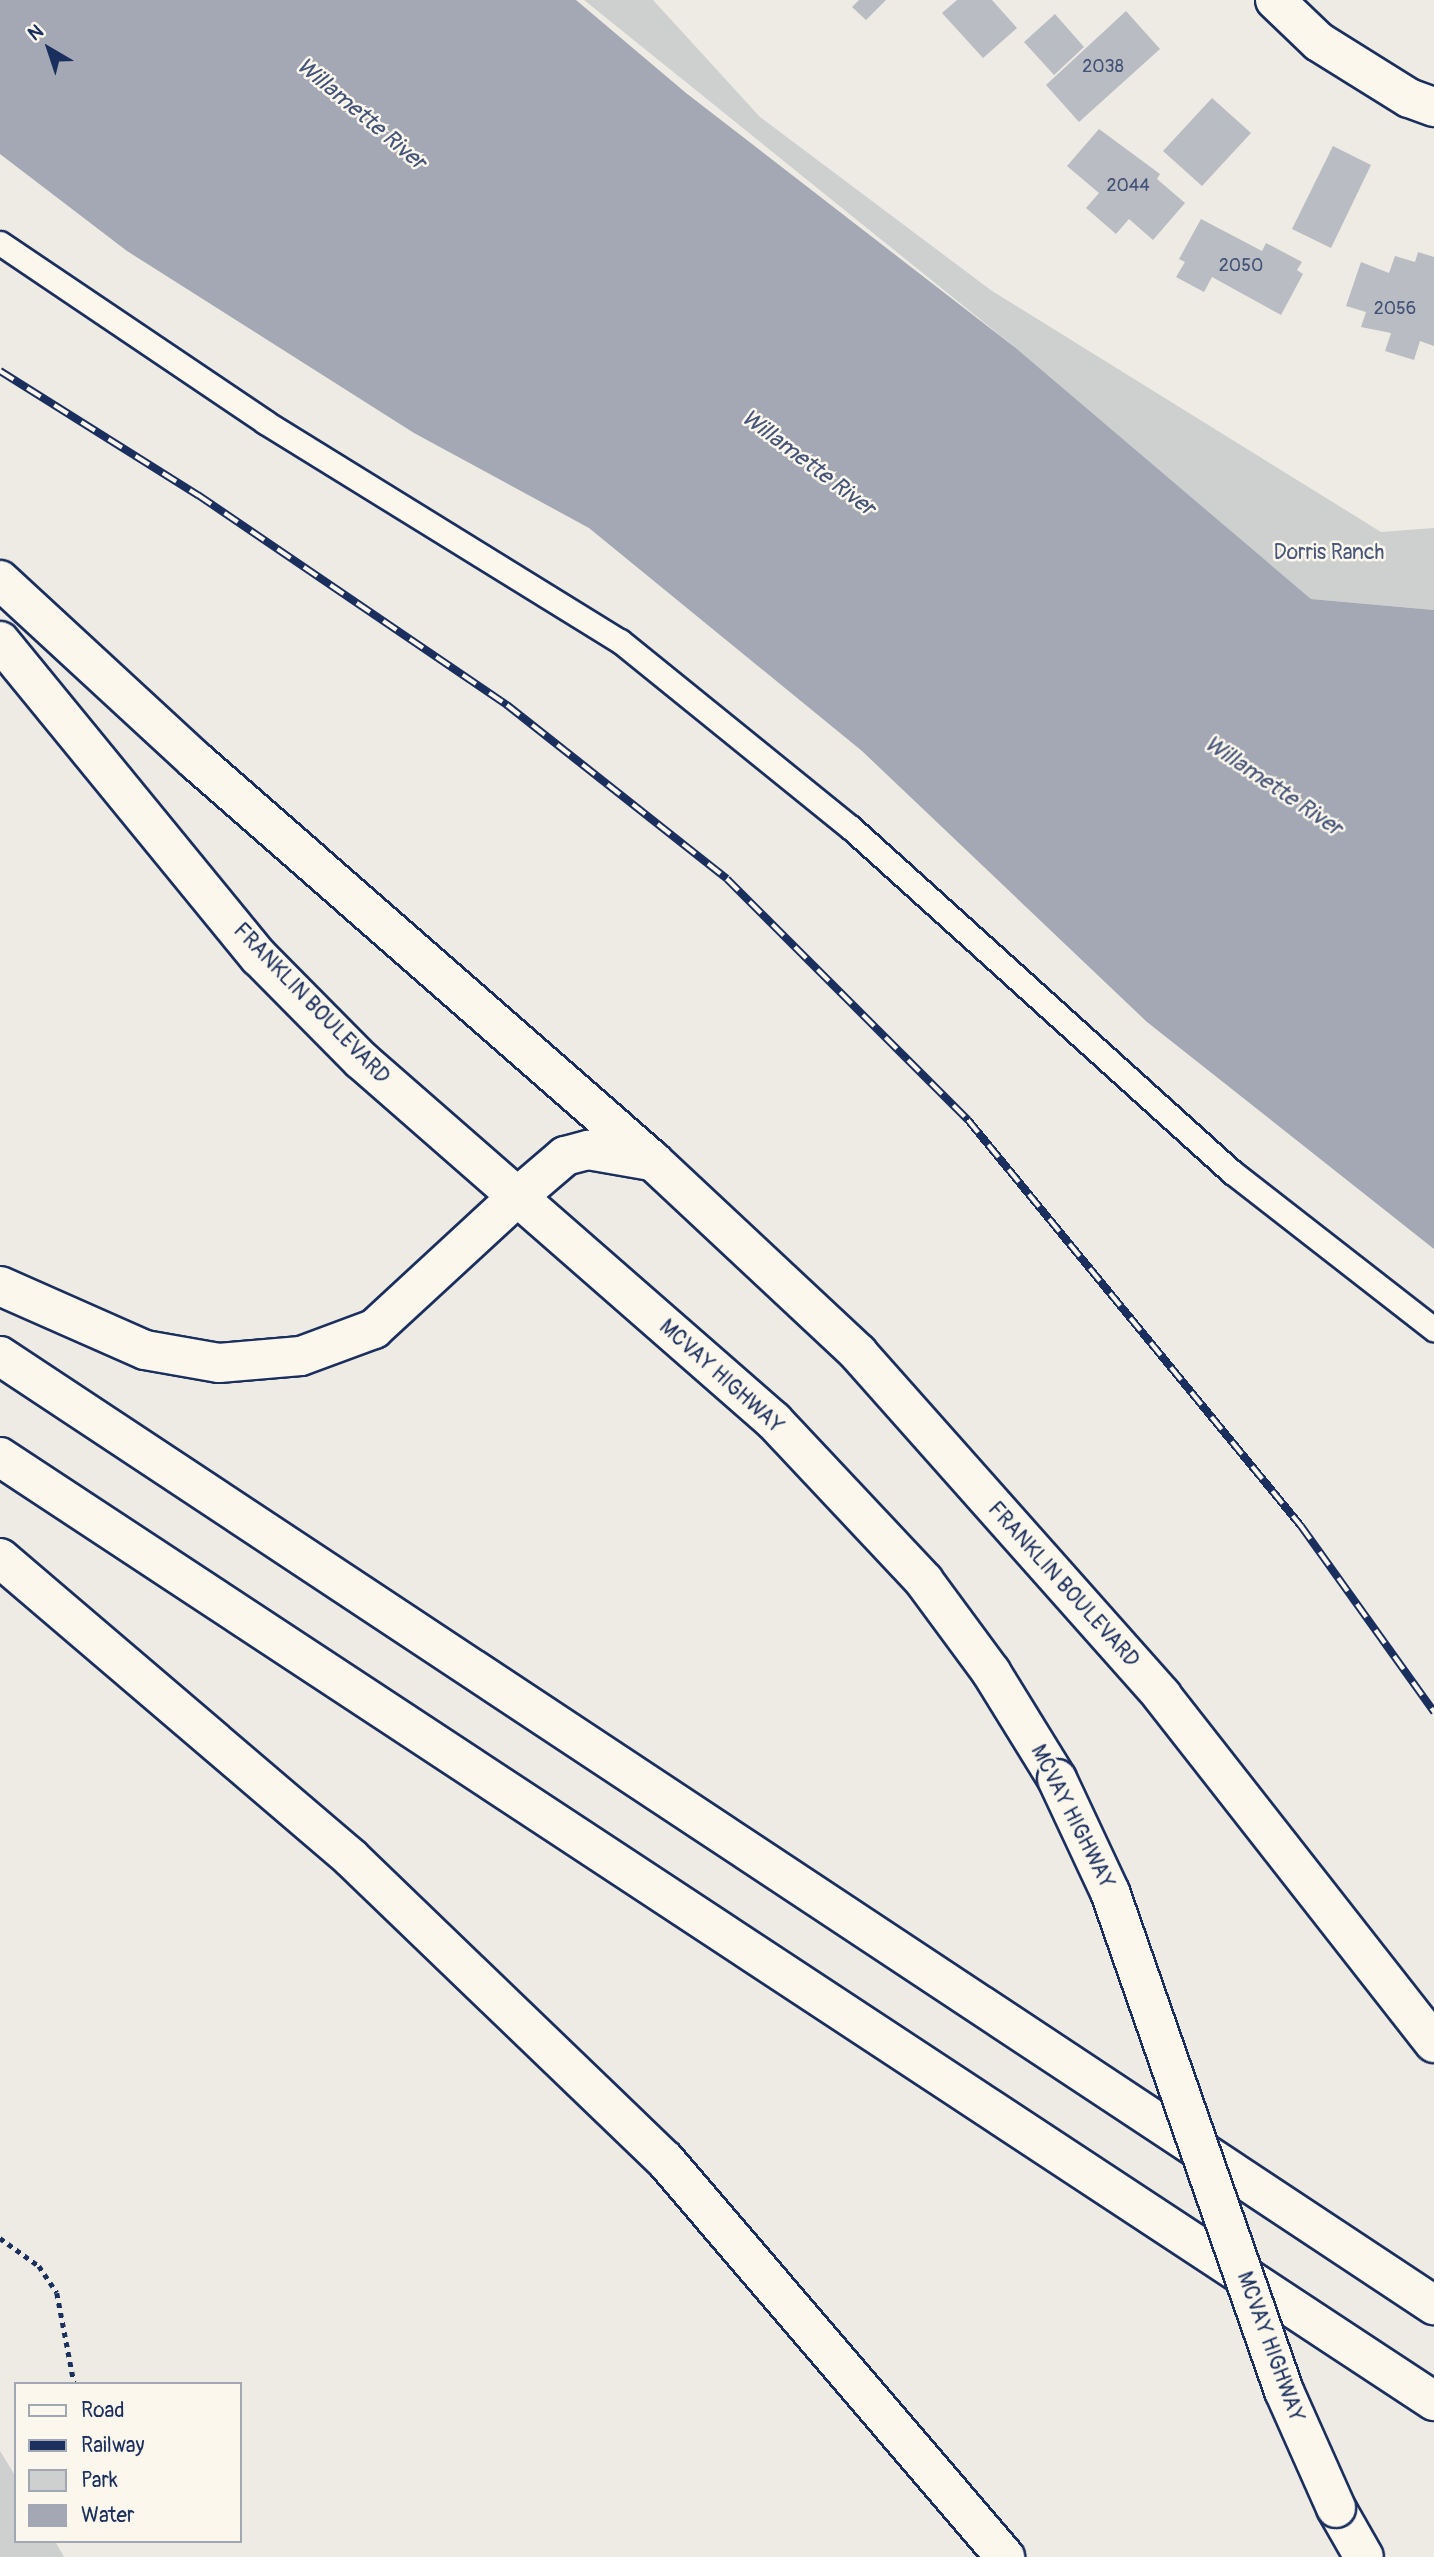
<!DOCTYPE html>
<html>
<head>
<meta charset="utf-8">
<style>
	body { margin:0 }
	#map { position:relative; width:1434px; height:2557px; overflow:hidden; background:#eeebe4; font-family:Pangolin,sans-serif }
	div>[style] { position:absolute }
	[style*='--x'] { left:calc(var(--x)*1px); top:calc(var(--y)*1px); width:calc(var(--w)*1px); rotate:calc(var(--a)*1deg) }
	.green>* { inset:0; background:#cecfcf }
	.water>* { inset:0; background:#a3a8b4 }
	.building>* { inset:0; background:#b9bcc3 }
	.path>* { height:4.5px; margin-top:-2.25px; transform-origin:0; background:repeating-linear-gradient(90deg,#1b2f5e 0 5px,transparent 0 10px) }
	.roads { filter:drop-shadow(2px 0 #1b2f5e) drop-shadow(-2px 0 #1b2f5e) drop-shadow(0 2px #1b2f5e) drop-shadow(0 -2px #1b2f5e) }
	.lane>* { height:23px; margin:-11.5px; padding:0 11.5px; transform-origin:11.5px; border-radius:11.5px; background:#fbf7ec }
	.street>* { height:38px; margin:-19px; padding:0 19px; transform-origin:19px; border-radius:19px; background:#fbf7ec }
	.primary>* { height:38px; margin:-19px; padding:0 19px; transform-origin:19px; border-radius:19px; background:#fbf7ec }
	.highway>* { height:38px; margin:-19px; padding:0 19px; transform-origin:19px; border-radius:19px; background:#fbf7ec }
	.rail>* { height:8px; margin-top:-4px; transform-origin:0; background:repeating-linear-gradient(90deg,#fbf7ec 0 16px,#1b2f5e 0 32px); box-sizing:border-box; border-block:2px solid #1b2f5e }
	.bridges { filter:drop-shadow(2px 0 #1b2f5e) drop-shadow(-2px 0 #1b2f5e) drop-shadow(0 2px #1b2f5e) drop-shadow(0 -2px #1b2f5e) }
	.primary-bridge>* { height:38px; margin:-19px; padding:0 19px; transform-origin:19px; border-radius:19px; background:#fbf7ec }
	span { translate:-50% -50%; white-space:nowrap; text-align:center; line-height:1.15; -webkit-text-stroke:5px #fbf7ec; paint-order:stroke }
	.number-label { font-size:18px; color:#425277 }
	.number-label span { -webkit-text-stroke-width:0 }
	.park-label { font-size:21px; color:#48577a }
	.street-label { font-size:21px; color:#1b2f5e }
	.water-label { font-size:23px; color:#445378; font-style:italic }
	.legend { position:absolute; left:14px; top:2382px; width:228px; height:161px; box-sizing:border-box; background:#fbf7ec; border:2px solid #a1a7b3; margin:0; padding:9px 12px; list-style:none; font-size:21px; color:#1b2f5e }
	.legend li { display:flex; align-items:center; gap:14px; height:35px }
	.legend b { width:35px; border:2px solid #a1a7b3 }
	.north { position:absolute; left:14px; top:14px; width:70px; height:70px; -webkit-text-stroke:5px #fbf7ec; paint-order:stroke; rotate:321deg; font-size:19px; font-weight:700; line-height:28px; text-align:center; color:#1b2f5e }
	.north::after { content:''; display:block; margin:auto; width:24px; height:32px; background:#1b2f5e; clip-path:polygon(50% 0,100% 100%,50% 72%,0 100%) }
</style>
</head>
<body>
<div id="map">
	<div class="green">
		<div style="clip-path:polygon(584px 0,653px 0,760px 117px,992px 291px,1381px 532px,1434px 528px,1434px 610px,1311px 599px,1017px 349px)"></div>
		<div style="clip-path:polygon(0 2451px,16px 2477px,16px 2541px,55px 2541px,64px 2557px,0 2557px)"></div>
	</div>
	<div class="water">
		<div style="clip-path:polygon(0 0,576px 0,686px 93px,1017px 349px,1311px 599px,1434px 610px,1434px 1249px,1147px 1022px,862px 751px,589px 528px,414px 433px,127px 251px,0 154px)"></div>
	</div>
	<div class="building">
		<div style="clip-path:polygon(859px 0,886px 0,866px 20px,852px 7px)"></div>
		<div style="clip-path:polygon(957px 0,992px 0,1017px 28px,983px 58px,942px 13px)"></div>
		<div style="clip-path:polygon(1126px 11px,1160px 49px,1079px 122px,1046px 85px)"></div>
		<div style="clip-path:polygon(1055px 14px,1084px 47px,1054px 75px,1024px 42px)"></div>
		<div style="clip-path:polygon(1212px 98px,1251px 133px,1202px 186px,1163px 151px)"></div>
		<div style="clip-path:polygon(1099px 129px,1160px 174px,1157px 179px,1185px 203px,1153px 240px,1129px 219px,1116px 234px,1086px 208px,1099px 193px,1067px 166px)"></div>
		<div style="clip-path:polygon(1333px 146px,1371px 165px,1331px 248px,1292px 229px)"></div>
		<div style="clip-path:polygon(1201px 219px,1262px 251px,1266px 243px,1302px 262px,1297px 270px,1303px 274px,1281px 315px,1212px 277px,1204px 292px,1176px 277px,1185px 262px,1179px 259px)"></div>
		<div style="clip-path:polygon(1418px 252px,1434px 257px,1434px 346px,1420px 341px,1414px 360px,1385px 351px,1391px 333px,1361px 327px,1366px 312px,1346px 306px,1361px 262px,1389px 273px,1395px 256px,1415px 262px)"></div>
	</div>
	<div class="path">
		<div style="--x:0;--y:2238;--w:48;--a:35.7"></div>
		<div style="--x:39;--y:2266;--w:32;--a:56"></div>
		<div style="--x:57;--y:2293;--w:91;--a:79.2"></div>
	</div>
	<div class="roads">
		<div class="lane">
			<div style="--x:0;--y:243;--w:320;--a:34"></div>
			<div style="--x:265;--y:422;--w:417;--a:31.7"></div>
			<div style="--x:620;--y:641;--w:296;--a:39"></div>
			<div style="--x:850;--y:827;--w:515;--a:42.09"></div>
			<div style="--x:1232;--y:1172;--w:256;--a:37.9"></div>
		</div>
		<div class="street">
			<div style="--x:1275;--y:0;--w:61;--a:43.7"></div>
			<div style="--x:1319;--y:42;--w:106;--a:31.9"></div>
			<div style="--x:1409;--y:98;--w:27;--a:20"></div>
		</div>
		<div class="primary">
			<div style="--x:0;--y:580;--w:265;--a:42.7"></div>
			<div style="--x:195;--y:760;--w:609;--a:41.2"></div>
			<div style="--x:653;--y:1161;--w:281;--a:43.1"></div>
			<div style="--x:858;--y:1353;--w:458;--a:48.4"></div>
			<div style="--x:1162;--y:1696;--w:441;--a:51.9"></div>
			<div style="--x:0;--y:641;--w:409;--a:50.7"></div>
			<div style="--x:259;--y:957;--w:145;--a:45.3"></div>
			<div style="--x:361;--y:1060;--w:549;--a:41.16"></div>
			<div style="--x:774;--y:1421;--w:219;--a:46.8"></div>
			<div style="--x:924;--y:1581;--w:113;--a:53.6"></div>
			<div style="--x:991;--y:1672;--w:126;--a:58.3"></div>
			<div style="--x:516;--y:1198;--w:65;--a:-40.6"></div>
			<div style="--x:565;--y:1156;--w:24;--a:-15"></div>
			<div style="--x:588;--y:1150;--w:64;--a:9.9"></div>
			<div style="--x:1336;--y:2508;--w:56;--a:60.3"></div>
		</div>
		<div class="highway">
			<div style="--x:0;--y:1286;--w:158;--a:23.8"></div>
			<div style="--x:145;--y:1350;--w:75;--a:10"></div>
			<div style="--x:219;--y:1363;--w:82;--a:-4.9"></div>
			<div style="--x:301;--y:1356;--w:78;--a:-20.3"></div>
			<div style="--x:374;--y:1329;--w:193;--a:-42.7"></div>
			<div style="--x:0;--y:1356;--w:1720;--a:33.5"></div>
			<div style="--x:0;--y:1457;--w:1717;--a:33.36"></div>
			<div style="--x:0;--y:1558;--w:462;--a:40.5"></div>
			<div style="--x:351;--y:1858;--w:436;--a:43.9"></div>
			<div style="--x:665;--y:2160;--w:523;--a:49.42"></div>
		</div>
	</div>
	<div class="rail">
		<div style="--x:0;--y:371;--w:234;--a:32.1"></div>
		<div style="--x:198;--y:495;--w:374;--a:34.2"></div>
		<div style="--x:507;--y:705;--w:280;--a:38.3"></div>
		<div style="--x:727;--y:879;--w:341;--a:45"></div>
		<div style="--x:968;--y:1120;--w:525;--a:50.64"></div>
		<div style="--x:1301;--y:1526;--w:229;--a:54.4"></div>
	</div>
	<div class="bridges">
		<div class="primary-bridge">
			<div style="--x:1057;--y:1779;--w:125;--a:64.9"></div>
			<div style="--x:1110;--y:1892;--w:528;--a:70.78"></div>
			<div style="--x:1284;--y:2391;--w:128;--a:66"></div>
		</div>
	</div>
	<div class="number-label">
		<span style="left:1103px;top:67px">2038</span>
		<span style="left:1128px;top:186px">2044</span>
		<span style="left:1241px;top:266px">2050</span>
		<span style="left:1395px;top:309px">2056</span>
	</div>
	<div class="park-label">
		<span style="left:1329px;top:553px">Dorris Ranch</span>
	</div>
	<div class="street-label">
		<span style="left:311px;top:1004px;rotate:46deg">FRANKLIN BOULEVARD</span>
		<span style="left:721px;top:1377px;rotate:42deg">MCVAY HIGHWAY</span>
		<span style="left:1063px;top:1585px;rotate:48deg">FRANKLIN BOULEVARD</span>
		<span style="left:1072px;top:1817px;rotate:63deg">MCVAY HIGHWAY</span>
		<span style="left:1270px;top:2347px;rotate:70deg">MCVAY HIGHWAY</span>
	</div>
	<div class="water-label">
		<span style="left:361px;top:114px;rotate:40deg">Willamette River</span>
		<span style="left:808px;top:463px;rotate:37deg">Willamette River</span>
		<span style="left:1273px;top:786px;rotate:34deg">Willamette River</span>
	</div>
	<ul class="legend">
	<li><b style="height:9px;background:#fbf7ec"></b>Road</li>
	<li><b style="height:9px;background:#1b2f5e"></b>Railway</li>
	<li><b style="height:19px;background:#cecfcf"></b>Park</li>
	<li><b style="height:19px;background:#a3a8b4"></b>Water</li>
	</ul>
	<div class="north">N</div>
</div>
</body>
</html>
